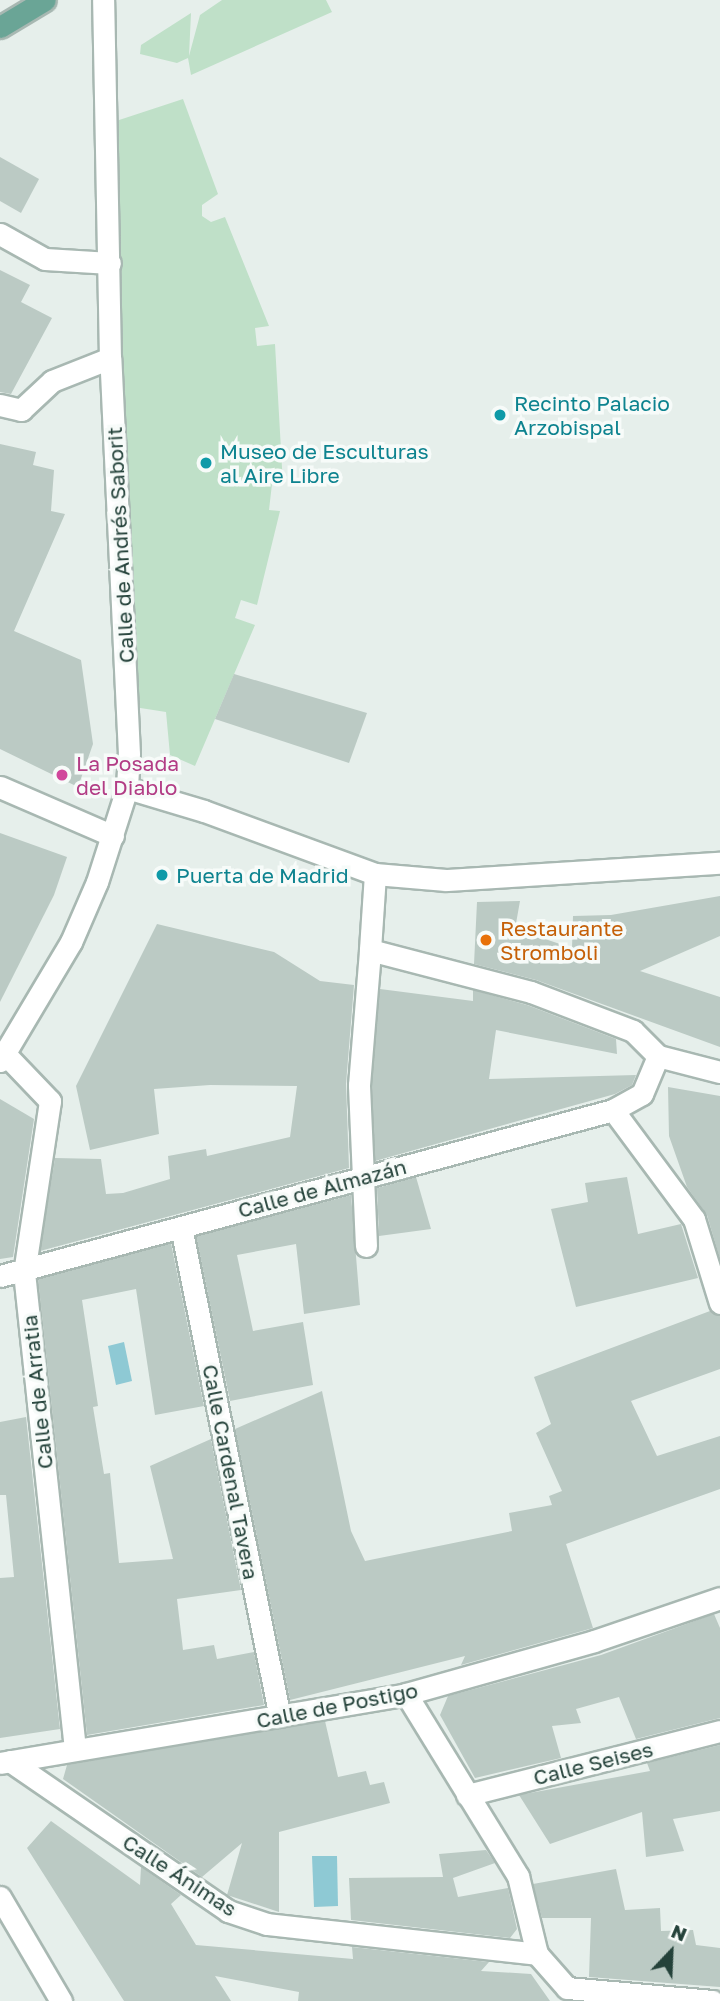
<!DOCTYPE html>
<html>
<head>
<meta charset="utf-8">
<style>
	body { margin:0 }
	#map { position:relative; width:720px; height:2001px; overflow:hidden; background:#e6efeb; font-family:"Golos Text",sans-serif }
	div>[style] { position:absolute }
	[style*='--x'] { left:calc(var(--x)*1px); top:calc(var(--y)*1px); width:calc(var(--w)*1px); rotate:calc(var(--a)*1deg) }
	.green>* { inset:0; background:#bfe0c8 }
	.water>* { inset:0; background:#8ec9d4 }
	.building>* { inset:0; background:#bbcac4 }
	.roads { filter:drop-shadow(2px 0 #a8b8b2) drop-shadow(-2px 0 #a8b8b2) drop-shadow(0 2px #a8b8b2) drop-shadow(0 -2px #a8b8b2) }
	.minor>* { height:21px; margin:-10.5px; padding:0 10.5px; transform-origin:10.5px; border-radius:10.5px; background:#fff }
	.major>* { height:21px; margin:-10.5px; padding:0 10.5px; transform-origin:10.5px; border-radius:10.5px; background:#6aa596 }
	.dots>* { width:19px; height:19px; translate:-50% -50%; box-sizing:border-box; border:4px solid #f7fbf9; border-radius:50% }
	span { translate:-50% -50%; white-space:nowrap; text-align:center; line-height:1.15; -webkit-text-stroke:7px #f7fbf9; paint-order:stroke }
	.culture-label { font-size:21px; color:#0d838f }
	.left { translate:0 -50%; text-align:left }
	.street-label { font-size:21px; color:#24423a }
	.hotel-label { font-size:21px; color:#b23c85 }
	.food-label { font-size:21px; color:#c56008 }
	.north { position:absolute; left:636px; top:1917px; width:70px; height:70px; -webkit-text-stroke:5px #f7fbf9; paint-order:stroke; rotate:23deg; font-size:19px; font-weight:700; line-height:28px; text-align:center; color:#24423a }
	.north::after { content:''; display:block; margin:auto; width:24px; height:32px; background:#24423a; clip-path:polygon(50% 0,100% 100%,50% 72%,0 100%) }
</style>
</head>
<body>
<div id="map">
	<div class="green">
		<div style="clip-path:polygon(222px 0,326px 0,332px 12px,191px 75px,188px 58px,177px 63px,140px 54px,141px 45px,191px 13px,189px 56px,200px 15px)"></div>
		<div style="clip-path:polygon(183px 99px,218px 194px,202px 205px,202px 216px,211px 222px,225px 217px,269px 326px,255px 328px,257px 346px,275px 344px,283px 485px,272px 484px,269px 510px,280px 511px,257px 605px,241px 600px,235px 618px,255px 625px,195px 766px,170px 755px,166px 712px,134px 707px,113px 122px)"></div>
	</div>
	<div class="water">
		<div style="clip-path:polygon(124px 1342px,132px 1381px,116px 1385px,108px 1346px)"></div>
		<div style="clip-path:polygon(312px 1856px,337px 1856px,338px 1906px,314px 1907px)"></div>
	</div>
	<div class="building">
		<div style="clip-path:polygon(0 157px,39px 179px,21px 213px,0 201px)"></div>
		<div style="clip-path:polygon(0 270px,30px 285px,21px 302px,52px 318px,11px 394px,0 392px)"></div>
		<div style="clip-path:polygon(0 444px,36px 452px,33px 465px,54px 470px,51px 511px,65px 514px,14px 631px,81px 660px,93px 744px,78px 787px,0 749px)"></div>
		<div style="clip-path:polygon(234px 674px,367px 713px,349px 763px,215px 719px)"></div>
		<div style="clip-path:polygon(0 833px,67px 857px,54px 895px,0 1002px)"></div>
		<div style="clip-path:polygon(720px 896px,720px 936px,640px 971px,720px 997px,720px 1047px,536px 980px,474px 964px,477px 902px,520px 901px,515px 929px,572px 948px,573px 916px,611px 915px)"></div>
		<div style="clip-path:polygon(157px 924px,274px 952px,320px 981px,354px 985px,346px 1084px,349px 1168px,40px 1251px,55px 1158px,101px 1159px,106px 1194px,123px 1193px,170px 1179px,168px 1156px,206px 1149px,207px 1156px,290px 1137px,297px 1086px,210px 1085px,154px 1089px,159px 1134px,90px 1150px,76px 1086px)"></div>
		<div style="clip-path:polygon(380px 989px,473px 1001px,473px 990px,527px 1005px,616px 1039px,617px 1054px,496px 1030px,489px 1079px,636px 1075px,632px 1085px,615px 1094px,375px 1161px,372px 1085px)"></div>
		<div style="clip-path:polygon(668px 1087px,720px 1096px,720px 1259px,707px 1215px,687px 1187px,669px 1136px)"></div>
		<div style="clip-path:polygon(0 1099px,34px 1119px,13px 1257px,0 1259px)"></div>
		<div style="clip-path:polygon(416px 1177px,431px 1229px,379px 1236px,377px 1188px)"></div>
		<div style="clip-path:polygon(627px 1177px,638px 1234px,681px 1224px,698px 1278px,576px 1307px,551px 1209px,588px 1202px,585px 1183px)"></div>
		<div style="clip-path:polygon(351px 1195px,360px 1305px,304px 1314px,296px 1244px,237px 1255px,253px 1331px,303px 1322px,313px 1385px,230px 1401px,196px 1236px)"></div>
		<div style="clip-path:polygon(171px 1243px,204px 1406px,155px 1415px,136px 1289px,82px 1300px,98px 1406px,93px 1407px,104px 1474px,110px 1473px,119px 1563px,173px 1559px,150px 1466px,211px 1439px,241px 1590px,177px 1599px,183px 1650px,214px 1645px,217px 1659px,254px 1652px,264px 1705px,87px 1735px,38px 1279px)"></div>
		<div style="clip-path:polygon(710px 1311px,720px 1316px,720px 1369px,631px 1401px,657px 1456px,720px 1436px,720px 1489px,566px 1544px,593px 1628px,461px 1665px,465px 1656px,290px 1700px,235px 1429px,322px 1391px,351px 1531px,365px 1561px,512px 1531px,509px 1513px,552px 1505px,549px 1496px,562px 1491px,536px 1433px,551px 1424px,534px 1377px)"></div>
		<div style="clip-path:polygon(26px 1417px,60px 1729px,0 1738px,0 1578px,14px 1577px,6px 1495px,0 1495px,0 1422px)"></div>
		<div style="clip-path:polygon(714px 1614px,720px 1628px,720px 1718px,636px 1739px,619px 1697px,576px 1709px,581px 1723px,552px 1726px,561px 1758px,475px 1778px,440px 1715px,448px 1696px,601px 1655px)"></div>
		<div style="clip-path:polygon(325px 1721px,338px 1777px,366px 1771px,370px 1785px,384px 1782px,390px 1803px,279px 1832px,279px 1912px,227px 1895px,242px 1843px,202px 1877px,63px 1779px,67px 1765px)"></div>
		<div style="clip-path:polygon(720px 1745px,720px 1811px,673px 1819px,684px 1851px,646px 1857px,642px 1812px,550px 1844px,519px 1795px,650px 1771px,647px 1763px)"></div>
		<div style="clip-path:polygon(51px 1821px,140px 1885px,141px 1867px,181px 1895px,171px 1904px,196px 1945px,353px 1959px,352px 1947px,489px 1962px,481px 1971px,531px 1974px,550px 2001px,298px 2001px,299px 1992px,215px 1976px,231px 2001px,124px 2001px,27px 1848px)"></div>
		<div style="clip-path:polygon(486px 1850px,495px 1863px,453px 1878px,458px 1897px,508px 1888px,517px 1929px,510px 1938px,351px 1920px,349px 1878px,443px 1877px,439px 1854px)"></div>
		<div style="clip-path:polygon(616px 1869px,625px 1910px,660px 1908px,661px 1931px,693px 1930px,696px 1945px,720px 1948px,720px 1987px,589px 1977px,591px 1918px,542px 1918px,533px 1884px)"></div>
	</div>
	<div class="roads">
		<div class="minor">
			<div style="--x:0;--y:234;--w:51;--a:29.1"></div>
			<div style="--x:45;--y:259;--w:65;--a:3.5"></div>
			<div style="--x:0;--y:405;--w:22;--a:13"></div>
			<div style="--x:21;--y:410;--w:42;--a:-43.1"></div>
			<div style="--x:52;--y:381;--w:62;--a:-21.6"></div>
			<div style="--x:0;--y:787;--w:123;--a:23.4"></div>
			<div style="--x:127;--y:788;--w:80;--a:16.6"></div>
			<div style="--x:204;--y:811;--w:182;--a:20.2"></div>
			<div style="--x:375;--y:874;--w:71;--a:4.8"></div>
			<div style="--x:446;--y:880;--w:275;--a:-3.6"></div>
			<div style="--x:375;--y:874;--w:76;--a:93.8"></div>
			<div style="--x:370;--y:950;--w:166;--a:14.6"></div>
			<div style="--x:531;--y:992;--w:109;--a:20.9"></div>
			<div style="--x:633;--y:1031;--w:35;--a:45"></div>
			<div style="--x:658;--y:1056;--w:64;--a:14.5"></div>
			<div style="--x:5;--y:1054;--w:65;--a:46.2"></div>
			<div style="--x:50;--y:1101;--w:173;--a:98.6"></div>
			<div style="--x:24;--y:1272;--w:479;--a:83.9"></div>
			<div style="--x:0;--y:1061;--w:139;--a:-59.2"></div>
			<div style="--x:71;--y:942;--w:65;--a:-66.6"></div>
			<div style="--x:97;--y:882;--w:99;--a:-72.3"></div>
			<div style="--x:127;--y:788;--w:34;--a:-87"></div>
			<div style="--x:129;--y:754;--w:396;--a:-92.7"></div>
			<div style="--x:110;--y:358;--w:358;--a:-91.1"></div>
			<div style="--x:613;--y:1110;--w:136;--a:53.4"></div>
			<div style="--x:694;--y:1219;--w:88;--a:72.8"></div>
			<div style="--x:181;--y:1227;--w:499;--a:78.6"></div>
			<div style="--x:366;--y:1246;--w:161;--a:-92.5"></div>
			<div style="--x:359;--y:1085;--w:135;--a:-85.3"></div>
			<div style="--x:0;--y:1276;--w:635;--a:-15.15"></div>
			<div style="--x:613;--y:1110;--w:33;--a:-29"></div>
			<div style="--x:642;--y:1094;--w:41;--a:-67.2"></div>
			<div style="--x:406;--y:1694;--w:214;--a:58.4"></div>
			<div style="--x:518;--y:1876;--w:80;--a:76.3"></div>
			<div style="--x:537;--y:1954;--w:45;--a:48.6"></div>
			<div style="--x:567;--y:1988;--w:146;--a:5.1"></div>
			<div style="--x:10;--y:1761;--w:265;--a:34.5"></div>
			<div style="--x:228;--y:1911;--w:41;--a:18.4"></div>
			<div style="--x:267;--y:1924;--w:272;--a:6.3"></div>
			<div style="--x:0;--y:1763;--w:412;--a:-9.6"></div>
			<div style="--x:406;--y:1694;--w:195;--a:-15.7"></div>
			<div style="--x:594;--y:1641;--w:133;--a:-18.8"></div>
			<div style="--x:467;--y:1795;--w:261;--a:-14.2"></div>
			<div style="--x:0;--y:1897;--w:121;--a:59.6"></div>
		</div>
		<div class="major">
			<div style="--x:0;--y:27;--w:52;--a:-31"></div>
		</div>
	</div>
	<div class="dots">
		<div style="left:500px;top:415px;background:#0f9aa8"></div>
		<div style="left:206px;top:463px;background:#0f9aa8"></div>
		<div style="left:62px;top:775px;background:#d1479c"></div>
		<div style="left:162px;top:875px;background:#0f9aa8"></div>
		<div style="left:486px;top:940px;background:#e8710a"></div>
	</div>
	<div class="culture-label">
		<span class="left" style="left:514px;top:415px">Recinto Palacio<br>Arzobispal</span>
		<span class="left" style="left:220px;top:463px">Museo de Esculturas<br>al Aire Libre</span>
		<span class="left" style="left:176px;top:875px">Puerta de Madrid</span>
	</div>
	<div class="street-label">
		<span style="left:120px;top:545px;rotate:-93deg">Calle de Andrés Saborit</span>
		<span style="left:322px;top:1188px;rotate:-15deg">Calle de Almazán</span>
		<span style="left:37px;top:1392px;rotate:-96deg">Calle de Arratia</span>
		<span style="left:231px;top:1472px;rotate:79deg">Calle Cardenal Tavera</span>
		<span style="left:337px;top:1705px;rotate:-11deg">Calle de Postigo</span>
		<span style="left:593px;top:1763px;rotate:-14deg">Calle Seises</span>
		<span style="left:180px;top:1875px;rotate:33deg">Calle Ánimas</span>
	</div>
	<div class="hotel-label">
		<span class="left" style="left:76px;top:775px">La Posada<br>del Diablo</span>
	</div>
	<div class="food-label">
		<span class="left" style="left:500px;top:940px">Restaurante<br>Stromboli</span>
	</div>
	<div class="north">N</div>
</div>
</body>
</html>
